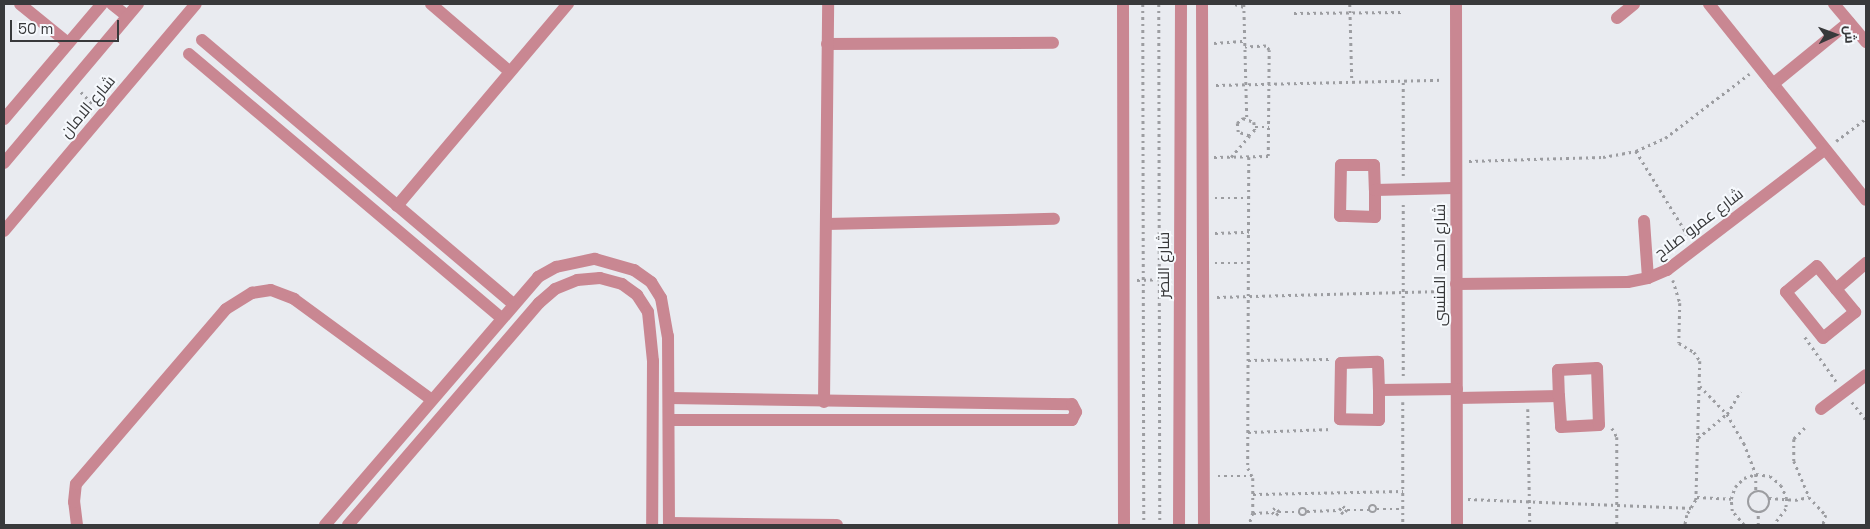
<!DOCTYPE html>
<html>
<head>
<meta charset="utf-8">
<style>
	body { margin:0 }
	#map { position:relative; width:1870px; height:529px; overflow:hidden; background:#e9ebf0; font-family:"Space Grotesk",Cairo,sans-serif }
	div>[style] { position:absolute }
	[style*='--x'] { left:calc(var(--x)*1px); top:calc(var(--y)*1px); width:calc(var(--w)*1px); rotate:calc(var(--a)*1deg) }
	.path>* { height:2.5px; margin-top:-1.25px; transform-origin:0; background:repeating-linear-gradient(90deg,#9c9da1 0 2.5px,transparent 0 6.5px) }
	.path>.ring { margin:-1.25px; padding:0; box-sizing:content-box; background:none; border:2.5px solid #9c9da1; border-radius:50% }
	.minor>* { height:12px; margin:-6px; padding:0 6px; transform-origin:6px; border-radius:6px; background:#c98792 }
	span { translate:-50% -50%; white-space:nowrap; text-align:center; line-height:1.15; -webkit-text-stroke:4px #f6f9fd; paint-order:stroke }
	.street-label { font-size:16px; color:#38393b }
	.frame { position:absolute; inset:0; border:5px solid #38393b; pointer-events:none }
	.north { position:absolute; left:1810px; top:10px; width:50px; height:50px; -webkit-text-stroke:4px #f6f9fd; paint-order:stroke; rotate:88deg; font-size:14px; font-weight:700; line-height:20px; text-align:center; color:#38393b }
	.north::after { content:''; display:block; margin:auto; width:18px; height:22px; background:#38393b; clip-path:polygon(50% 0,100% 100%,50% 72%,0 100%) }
	.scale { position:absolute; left:10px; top:20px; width:109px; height:22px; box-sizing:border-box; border:2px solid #38393b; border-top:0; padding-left:6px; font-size:15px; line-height:18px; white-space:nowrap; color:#38393b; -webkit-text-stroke:4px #f6f9fd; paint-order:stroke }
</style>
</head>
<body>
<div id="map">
	<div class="path">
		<div style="--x:1143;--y:4;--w:521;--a:89.89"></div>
		<div style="--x:1159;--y:4;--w:521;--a:89.89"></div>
		<div style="--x:1235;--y:4;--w:9;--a:18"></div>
		<div style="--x:1244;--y:4;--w:114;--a:88.5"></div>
		<div style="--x:1350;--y:4;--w:77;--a:88.5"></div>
		<div style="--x:1294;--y:13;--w:110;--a:-0.5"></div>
		<div style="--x:1214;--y:43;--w:31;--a:-4"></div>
		<div style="--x:1216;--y:85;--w:227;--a:-1.3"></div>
		<div style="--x:81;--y:92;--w:17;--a:45"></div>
		<div style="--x:1255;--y:127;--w:14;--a:0"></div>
		<div style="--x:1836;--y:141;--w:38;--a:-37"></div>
		<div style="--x:1636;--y:151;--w:101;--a:58.4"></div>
		<div style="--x:1214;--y:157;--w:54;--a:-1.1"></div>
		<div style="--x:1268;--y:156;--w:106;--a:-89.5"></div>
		<div style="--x:1269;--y:50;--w:5;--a:-127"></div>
		<div style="--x:1266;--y:46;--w:21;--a:177"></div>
		<div style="--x:1231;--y:157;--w:28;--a:-49"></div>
		<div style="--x:1249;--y:136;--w:12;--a:-160"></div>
		<div style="--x:1238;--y:132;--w:9;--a:-96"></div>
		<div style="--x:1237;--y:123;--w:8;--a:-40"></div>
		<div style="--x:1243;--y:118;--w:12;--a:20"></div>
		<div style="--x:1254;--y:122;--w:8;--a:83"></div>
		<div style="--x:1255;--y:130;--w:8;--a:135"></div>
		<div style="--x:1249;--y:157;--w:311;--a:90.2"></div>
		<div style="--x:1248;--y:468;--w:11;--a:63"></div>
		<div style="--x:1253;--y:478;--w:35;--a:90"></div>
		<div style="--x:1253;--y:513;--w:13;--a:108"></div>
		<div style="--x:1469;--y:161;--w:134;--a:-1.7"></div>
		<div style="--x:1603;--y:157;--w:34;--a:-10"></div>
		<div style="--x:1636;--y:151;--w:32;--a:-24"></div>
		<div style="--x:1665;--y:138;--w:106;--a:-37.3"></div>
		<div style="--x:1403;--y:176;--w:96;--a:-90"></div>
		<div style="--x:1215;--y:198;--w:34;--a:0"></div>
		<div style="--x:1215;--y:233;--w:34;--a:-2"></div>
		<div style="--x:1215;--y:263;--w:33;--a:0"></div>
		<div style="--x:1137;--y:280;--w:29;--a:-2"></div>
		<div style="--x:1673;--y:280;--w:24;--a:73"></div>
		<div style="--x:1680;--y:303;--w:40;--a:91.4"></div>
		<div style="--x:1679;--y:343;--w:17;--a:31"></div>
		<div style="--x:1694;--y:352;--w:11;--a:56"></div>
		<div style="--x:1700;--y:361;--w:139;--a:91.6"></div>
		<div style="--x:1696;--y:500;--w:17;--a:121"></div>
		<div style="--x:1687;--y:515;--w:10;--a:101"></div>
		<div style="--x:1217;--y:297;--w:226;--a:-1.5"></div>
		<div style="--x:1805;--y:337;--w:54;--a:54.8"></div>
		<div style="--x:1248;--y:360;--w:81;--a:-0.7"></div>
		<div style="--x:1403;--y:376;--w:174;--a:-90"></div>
		<div style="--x:1700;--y:386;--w:39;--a:46"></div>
		<div style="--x:1727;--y:414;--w:34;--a:60"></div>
		<div style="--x:1744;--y:443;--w:33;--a:69"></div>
		<div style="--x:1756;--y:474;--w:17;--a:90"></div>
		<div style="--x:1403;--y:402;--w:123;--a:90"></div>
		<div style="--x:1852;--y:402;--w:23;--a:52"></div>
		<div style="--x:1528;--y:409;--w:116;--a:89"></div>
		<div style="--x:1612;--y:428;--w:10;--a:61"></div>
		<div style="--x:1617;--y:437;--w:88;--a:90"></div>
		<div style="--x:1805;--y:428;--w:16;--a:135"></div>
		<div style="--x:1794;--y:439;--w:22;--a:90"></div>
		<div style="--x:1794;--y:461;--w:39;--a:67"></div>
		<div style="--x:1809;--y:497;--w:25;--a:47"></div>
		<div style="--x:1826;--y:515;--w:10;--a:107"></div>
		<div style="--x:1248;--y:432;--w:84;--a:-2"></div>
		<div style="--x:1698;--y:438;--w:38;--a:-40"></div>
		<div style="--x:1727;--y:414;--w:26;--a:-59"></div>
		<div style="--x:1218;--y:476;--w:34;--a:0"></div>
		<div class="ring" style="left:1748px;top:491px;width:19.5px;height:19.5px"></div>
		<div style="--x:1253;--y:494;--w:150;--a:-1.1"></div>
		<div style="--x:1697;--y:497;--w:34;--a:3"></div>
		<div style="--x:1769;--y:498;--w:26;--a:4"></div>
		<div style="--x:1795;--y:500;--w:14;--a:-12"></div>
		<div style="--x:1468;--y:499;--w:225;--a:2.3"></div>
		<div class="ring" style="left:1369px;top:505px;width:5.5px;height:5.5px"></div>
		<div class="ring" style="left:1299.5px;top:508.5px;width:4.5px;height:4.5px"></div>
		<div style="--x:1377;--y:509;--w:26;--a:0"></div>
		<div style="--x:1347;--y:510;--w:6;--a:135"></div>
		<div style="--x:1343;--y:514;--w:6;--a:-135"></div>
		<div style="--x:1339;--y:510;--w:6;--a:-45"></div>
		<div style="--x:1343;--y:506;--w:6;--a:45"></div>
		<div style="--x:1347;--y:510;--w:22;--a:0"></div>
		<div style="--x:1307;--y:511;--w:32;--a:-2"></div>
		<div style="--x:1279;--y:512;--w:6;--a:-135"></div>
		<div style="--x:1275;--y:508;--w:5;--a:127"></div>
		<div style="--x:1272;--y:512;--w:5;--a:37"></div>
		<div style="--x:1276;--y:515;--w:4;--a:-45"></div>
		<div style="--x:1279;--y:512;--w:21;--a:0"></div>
		<div style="--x:1253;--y:513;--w:19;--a:-3"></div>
		<div style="--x:1744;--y:525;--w:18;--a:-131"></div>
		<div style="--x:1732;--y:511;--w:12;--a:-95"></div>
		<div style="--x:1731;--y:499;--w:13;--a:-72"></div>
		<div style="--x:1735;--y:487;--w:13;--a:-45"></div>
		<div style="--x:1744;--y:478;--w:13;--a:-18"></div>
		<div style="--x:1756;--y:474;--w:14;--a:8"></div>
		<div style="--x:1770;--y:476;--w:14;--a:39"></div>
		<div style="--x:1781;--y:485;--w:14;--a:65"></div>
		<div style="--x:1787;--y:498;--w:11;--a:95"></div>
		<div style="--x:1786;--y:509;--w:20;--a:127"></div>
		<div style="--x:1758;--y:525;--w:12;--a:-90"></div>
	</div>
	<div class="minor">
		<div style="--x:20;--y:4;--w:62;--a:39.1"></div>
		<div style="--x:112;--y:4;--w:19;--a:39"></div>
		<div style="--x:431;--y:4;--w:104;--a:40.7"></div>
		<div style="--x:1123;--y:4;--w:521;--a:89.89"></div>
		<div style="--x:1202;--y:4;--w:521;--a:89.78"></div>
		<div style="--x:1456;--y:4;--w:521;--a:89.89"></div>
		<div style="--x:1709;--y:4;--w:251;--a:51.3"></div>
		<div style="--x:1834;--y:4;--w:50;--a:49.9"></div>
		<div style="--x:1617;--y:18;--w:22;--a:-39"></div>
		<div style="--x:202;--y:40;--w:408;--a:40.3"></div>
		<div style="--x:827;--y:44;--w:226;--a:-0.3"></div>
		<div style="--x:189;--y:54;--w:409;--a:40.2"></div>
		<div style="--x:1773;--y:84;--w:98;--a:-39.2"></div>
		<div style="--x:4;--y:119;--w:151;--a:-49.6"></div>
		<div style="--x:4;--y:163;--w:208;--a:-49.9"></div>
		<div style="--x:1375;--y:190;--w:27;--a:90"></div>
		<div style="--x:1375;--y:217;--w:35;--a:-178"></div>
		<div style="--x:1340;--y:216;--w:51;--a:-88.9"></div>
		<div style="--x:1341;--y:165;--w:33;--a:0"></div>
		<div style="--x:1374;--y:165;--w:25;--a:88"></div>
		<div style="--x:1375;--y:190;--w:80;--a:-1.4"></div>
		<div style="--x:397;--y:206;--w:265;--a:-49.8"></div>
		<div style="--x:1644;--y:221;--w:57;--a:86"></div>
		<div style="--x:826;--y:224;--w:228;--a:-1.3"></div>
		<div style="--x:4;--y:231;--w:297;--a:-49.8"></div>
		<div style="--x:1817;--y:266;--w:60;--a:50.4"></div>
		<div style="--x:1855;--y:312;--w:41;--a:140.9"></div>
		<div style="--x:1823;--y:338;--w:59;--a:-128.8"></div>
		<div style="--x:1786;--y:292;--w:40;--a:-40"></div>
		<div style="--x:1456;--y:284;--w:172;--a:-0.7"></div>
		<div style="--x:1628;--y:282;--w:20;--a:-11"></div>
		<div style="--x:1648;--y:278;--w:21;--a:-23"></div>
		<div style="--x:1667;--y:270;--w:199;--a:-37.4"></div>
		<div style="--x:1836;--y:289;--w:40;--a:-41"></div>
		<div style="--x:1379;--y:390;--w:30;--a:90"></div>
		<div style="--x:1379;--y:420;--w:39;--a:-179"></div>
		<div style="--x:1340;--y:419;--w:56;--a:-89"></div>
		<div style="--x:1341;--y:363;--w:37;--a:-2"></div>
		<div style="--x:1378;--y:362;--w:28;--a:88"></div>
		<div style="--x:1379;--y:390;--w:78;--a:-0.7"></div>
		<div style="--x:669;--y:398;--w:403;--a:0.9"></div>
		<div style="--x:1072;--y:404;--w:9;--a:63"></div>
		<div style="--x:1076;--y:412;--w:9;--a:117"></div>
		<div style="--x:1072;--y:420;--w:403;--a:180"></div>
		<div style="--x:1457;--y:398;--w:102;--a:-1.1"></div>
		<div style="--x:1559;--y:396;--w:31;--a:86"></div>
		<div style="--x:1561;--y:427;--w:38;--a:-3"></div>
		<div style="--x:1599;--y:425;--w:57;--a:-92"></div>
		<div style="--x:1597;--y:368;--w:39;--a:177"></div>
		<div style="--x:1558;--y:370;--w:26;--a:88"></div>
		<div style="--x:824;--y:402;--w:398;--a:-89.4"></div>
		<div style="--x:1821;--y:409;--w:56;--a:-37.1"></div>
		<div style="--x:669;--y:523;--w:168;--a:0.7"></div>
		<div style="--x:77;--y:525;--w:23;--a:-97"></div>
		<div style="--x:74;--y:502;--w:18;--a:-84"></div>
		<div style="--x:76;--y:484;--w:230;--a:-49.4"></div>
		<div style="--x:226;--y:309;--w:31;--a:-32"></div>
		<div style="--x:252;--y:293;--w:19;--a:-9"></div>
		<div style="--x:271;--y:290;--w:25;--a:21"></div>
		<div style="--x:294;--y:299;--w:171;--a:36.2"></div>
		<div style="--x:325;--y:525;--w:327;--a:-49.3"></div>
		<div style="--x:538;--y:277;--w:21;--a:-29"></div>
		<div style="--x:556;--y:267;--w:40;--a:-12"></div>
		<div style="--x:595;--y:259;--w:41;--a:15.8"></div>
		<div style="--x:634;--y:270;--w:21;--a:35"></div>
		<div style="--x:651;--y:282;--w:19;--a:58"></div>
		<div style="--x:661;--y:298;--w:39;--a:80"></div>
		<div style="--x:668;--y:336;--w:189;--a:89.7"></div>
		<div style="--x:348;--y:525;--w:293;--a:-49.3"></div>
		<div style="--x:539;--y:303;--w:21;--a:-41"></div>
		<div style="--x:555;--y:289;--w:24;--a:-22"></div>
		<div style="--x:577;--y:280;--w:23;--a:-5"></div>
		<div style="--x:600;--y:278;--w:23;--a:15"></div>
		<div style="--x:622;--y:284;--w:19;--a:36"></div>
		<div style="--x:637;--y:295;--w:20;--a:57"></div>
		<div style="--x:648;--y:312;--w:49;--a:84.2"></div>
		<div style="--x:653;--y:361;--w:164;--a:90.3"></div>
		<div style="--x:1179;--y:525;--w:521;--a:-89.78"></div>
	</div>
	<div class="street-label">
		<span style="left:88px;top:107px;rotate:-50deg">شارع الامان</span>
		<span style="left:1699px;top:224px;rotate:-37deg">شارع عمرو صلاح</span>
		<span style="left:1164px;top:265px;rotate:-90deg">شارع النصر</span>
		<span style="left:1440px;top:265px;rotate:-90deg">شارع احمد المنسى</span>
	</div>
	<div class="frame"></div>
	<div class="north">ش</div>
	<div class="scale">50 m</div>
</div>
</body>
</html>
